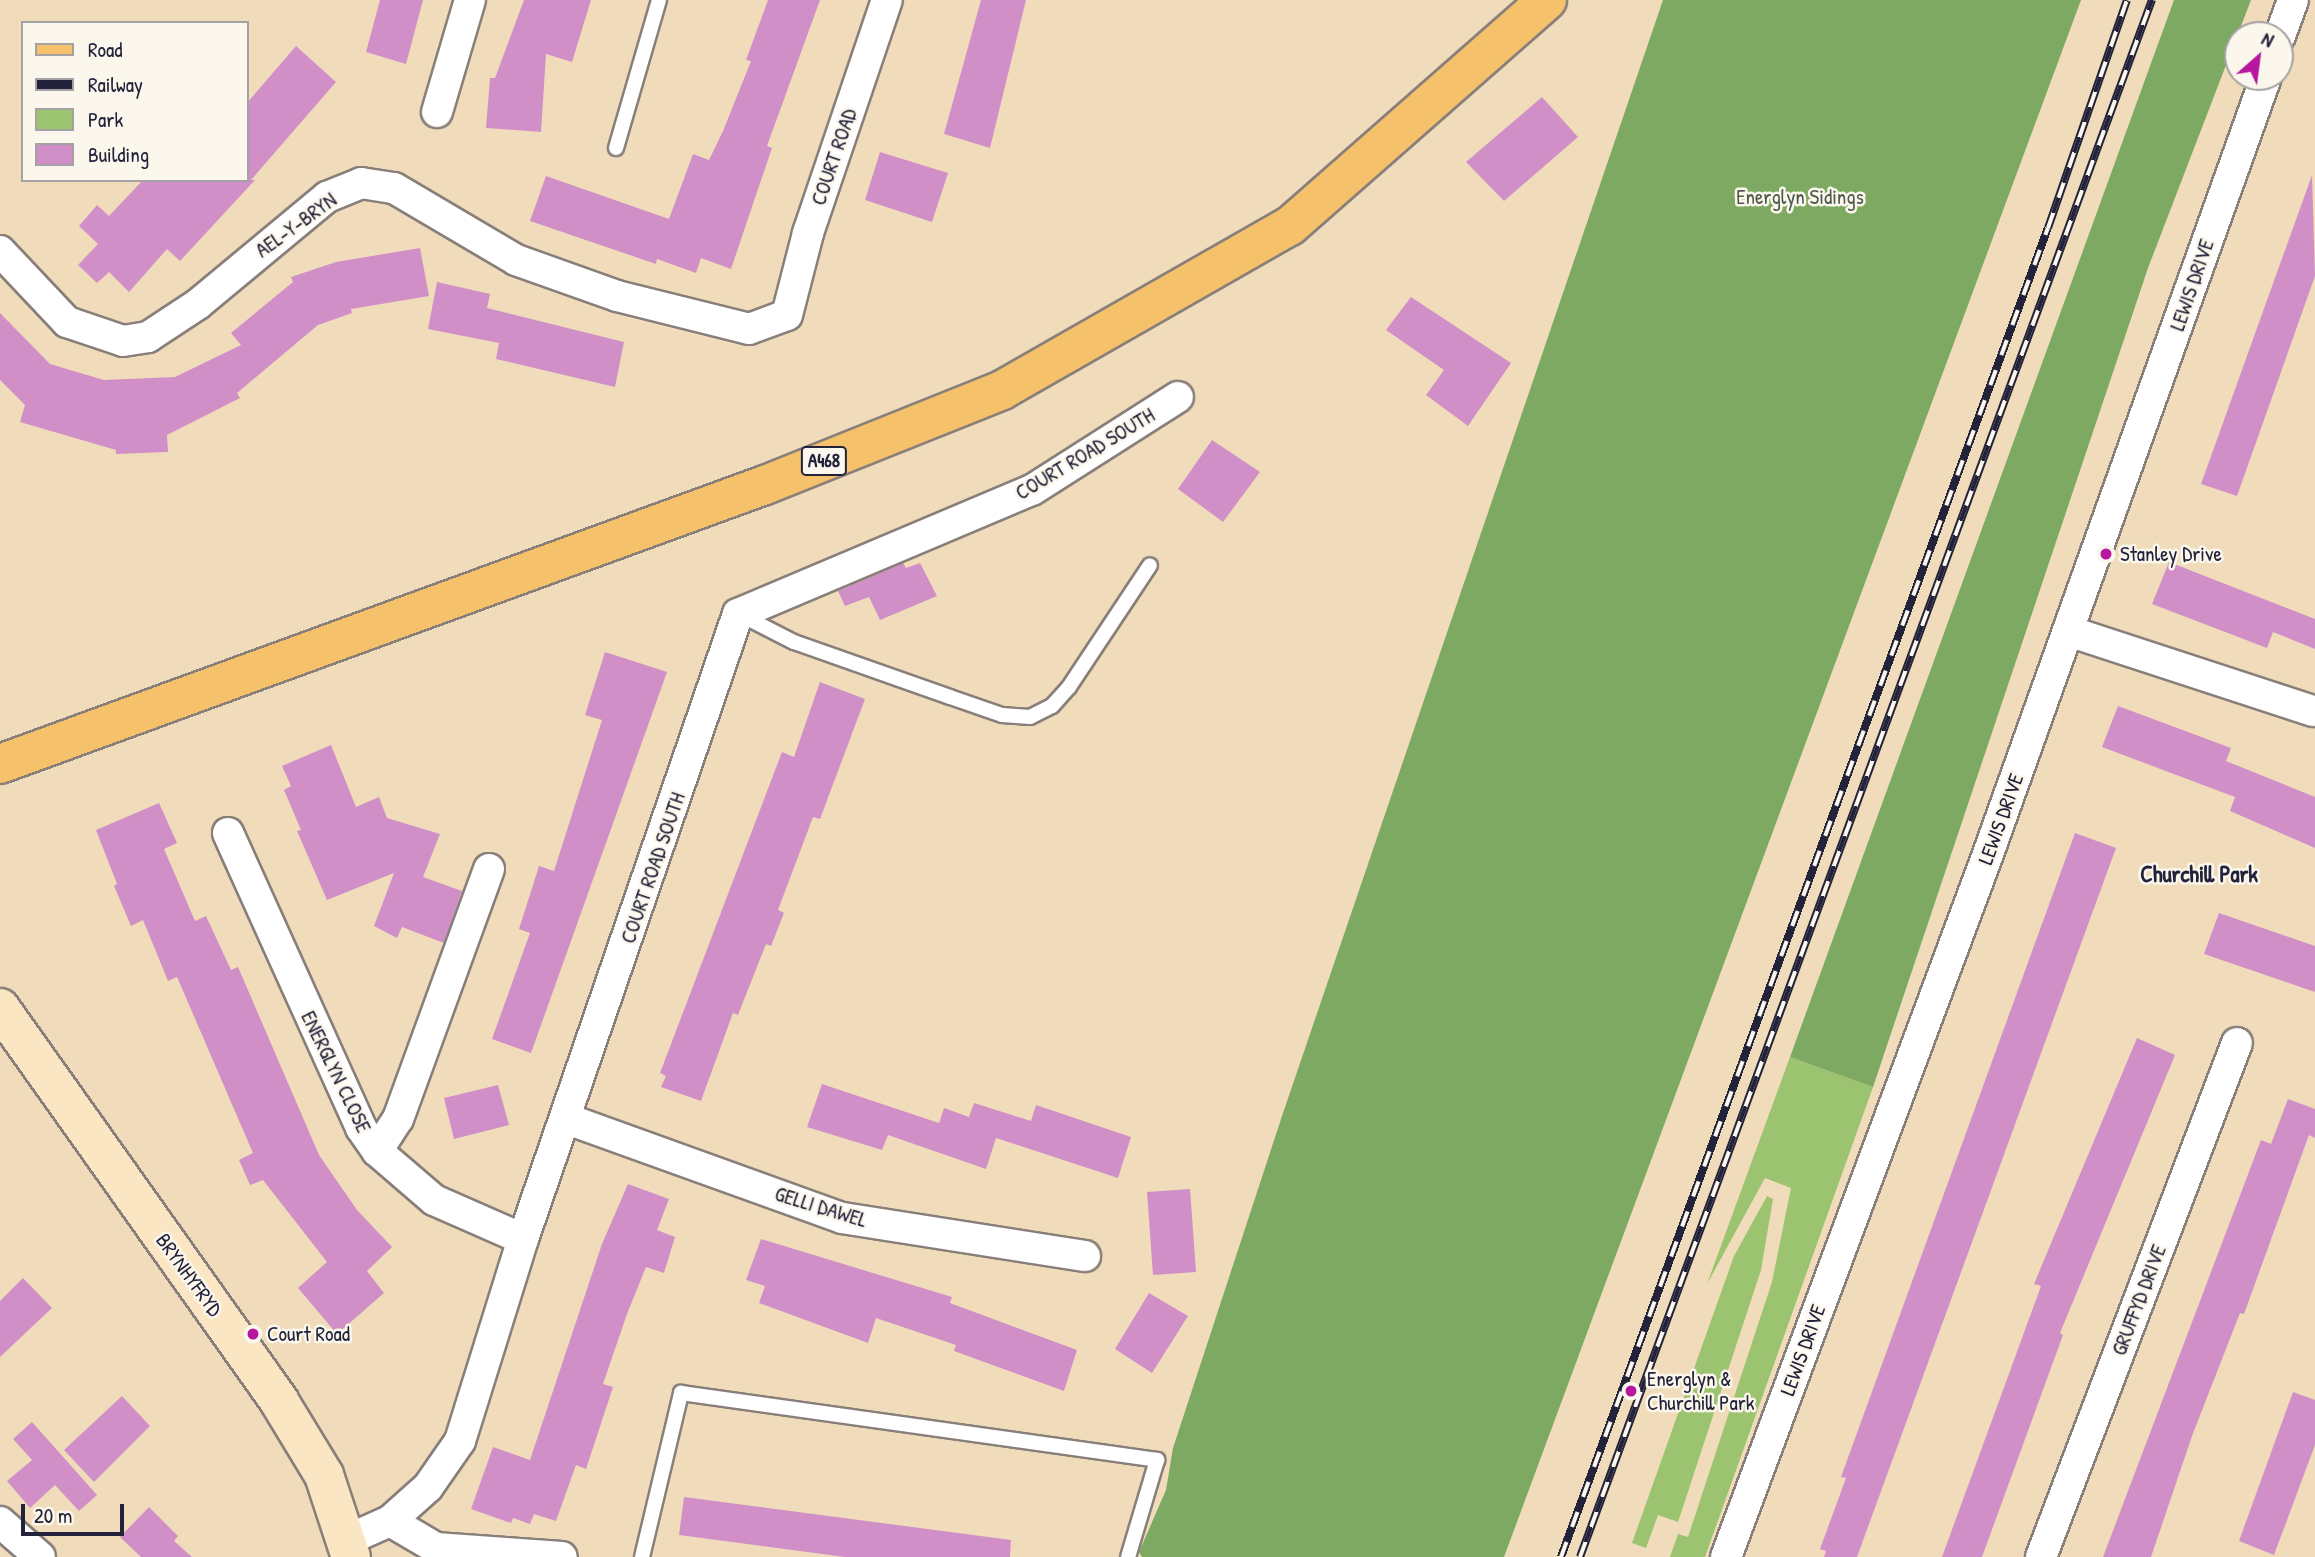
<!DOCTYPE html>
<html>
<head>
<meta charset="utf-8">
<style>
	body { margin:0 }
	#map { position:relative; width:2315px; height:1557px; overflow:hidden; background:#f0dcba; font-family:"Patrick Hand",sans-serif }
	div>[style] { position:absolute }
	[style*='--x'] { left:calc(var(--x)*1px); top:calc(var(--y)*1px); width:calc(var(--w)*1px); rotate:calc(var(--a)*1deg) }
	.green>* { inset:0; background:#9cc36f }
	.forest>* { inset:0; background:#7da962 }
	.building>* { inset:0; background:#d090c7 }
	.roads { filter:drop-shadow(2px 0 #897f7a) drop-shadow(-2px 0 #897f7a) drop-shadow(0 2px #897f7a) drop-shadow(0 -2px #897f7a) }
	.service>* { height:14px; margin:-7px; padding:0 7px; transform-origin:7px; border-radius:7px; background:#fff }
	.minor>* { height:30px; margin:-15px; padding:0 15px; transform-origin:15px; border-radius:15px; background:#fff }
	.secondary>* { height:38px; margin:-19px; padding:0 19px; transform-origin:19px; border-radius:19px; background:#fbe6c4 }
	.primary>* { height:38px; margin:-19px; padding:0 19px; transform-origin:19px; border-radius:19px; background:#f6c16b }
	.rail>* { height:8px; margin-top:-4px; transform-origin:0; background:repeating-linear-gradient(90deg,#fbf7ec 0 16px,#22223b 0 32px); box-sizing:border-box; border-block:2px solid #22223b }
	.dots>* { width:19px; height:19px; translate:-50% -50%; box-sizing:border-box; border:4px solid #fbf7ec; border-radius:50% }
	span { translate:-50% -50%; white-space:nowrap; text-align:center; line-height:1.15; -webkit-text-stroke:5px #fbf7ec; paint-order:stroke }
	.shield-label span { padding:2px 5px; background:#fbf7ec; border:2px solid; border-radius:5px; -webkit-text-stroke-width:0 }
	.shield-label { font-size:19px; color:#22223b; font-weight:700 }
	.street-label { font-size:21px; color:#22223b }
	.park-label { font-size:21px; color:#4d5a4d }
	.poi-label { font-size:21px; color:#22223b }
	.left { translate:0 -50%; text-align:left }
	.neighbourhood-label { font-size:23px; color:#22223b; font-weight:700 }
	.legend { position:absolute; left:21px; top:21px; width:228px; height:161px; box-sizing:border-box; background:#fbf7ec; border:2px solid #a4a2a5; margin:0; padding:9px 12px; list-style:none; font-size:21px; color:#22223b }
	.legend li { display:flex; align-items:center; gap:14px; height:35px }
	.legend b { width:35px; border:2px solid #a4a2a5 }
	.north { position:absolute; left:2224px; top:21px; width:70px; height:70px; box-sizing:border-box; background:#fbf7ec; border:2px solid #a4a2a5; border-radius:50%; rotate:28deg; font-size:19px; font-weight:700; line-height:28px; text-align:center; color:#22223b }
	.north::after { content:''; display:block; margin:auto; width:24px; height:32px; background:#b5179e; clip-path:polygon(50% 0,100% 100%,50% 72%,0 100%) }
	.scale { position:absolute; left:21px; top:1504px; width:103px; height:32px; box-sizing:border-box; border:4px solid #22223b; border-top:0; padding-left:9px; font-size:21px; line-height:24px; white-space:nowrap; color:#22223b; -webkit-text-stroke:5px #fbf7ec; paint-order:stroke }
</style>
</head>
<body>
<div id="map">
	<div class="green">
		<div style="clip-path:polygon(1790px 1057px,1873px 1087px,1705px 1557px,1670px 1557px,1678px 1534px,1688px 1537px,1772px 1282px,1791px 1188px,1765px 1178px,1707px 1284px)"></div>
		<div style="clip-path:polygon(1767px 1196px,1773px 1199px,1761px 1270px,1678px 1522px,1658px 1515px,1646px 1548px,1632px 1543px,1734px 1256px)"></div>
	</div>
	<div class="forest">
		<div style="clip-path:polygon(1663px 0,2081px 0,1504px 1557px,1142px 1557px,1139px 1552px,1166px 1490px,1173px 1448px,1282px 1116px)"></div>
		<div style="clip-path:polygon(2174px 0,2251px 0,2148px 268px,1873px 1087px,1790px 1057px)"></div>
	</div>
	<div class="building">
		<div style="clip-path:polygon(380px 0,423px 0,406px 64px,366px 52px)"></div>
		<div style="clip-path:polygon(524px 0,591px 0,572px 62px,546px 54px,541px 132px,486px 128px,490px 78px,495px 78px)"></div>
		<div style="clip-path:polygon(768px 0,820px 0,767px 146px,772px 148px,731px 269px,701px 258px,696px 273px,657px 259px,656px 264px,530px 221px,546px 176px,669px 219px,693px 154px,709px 160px,723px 131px,751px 61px,746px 60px)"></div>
		<div style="clip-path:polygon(981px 0,1026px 0,990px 148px,944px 134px)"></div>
		<div style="clip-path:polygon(296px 46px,336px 82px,251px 180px,255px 180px,180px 261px,167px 249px,129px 292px,109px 272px,97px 283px,78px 265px,98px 244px,79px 226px,97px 205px,109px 216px,143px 180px,247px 180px,247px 103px)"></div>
		<div style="clip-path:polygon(1542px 97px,1578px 137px,1504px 201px,1466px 162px)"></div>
		<div style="clip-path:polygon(880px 152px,948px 173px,932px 222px,865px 200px)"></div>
		<div style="clip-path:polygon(2312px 175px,2315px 276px,2237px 496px,2201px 484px)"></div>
		<div style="clip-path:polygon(420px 248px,429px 296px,351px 309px,352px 313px,318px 325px,237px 393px,240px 398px,167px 435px,168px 452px,116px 454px,116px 450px,20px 422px,25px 405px,0 380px,0 313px,50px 364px,104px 380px,175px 377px,241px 345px,231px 333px,293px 282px,291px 277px,336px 262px)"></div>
		<div style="clip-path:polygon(437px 282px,490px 294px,487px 308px,624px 342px,615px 387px,496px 359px,499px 343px,428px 329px)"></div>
		<div style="clip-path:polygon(1411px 297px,1511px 363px,1468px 426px,1426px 395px,1444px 370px,1386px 330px)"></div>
		<div style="clip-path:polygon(1212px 440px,1260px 472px,1223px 522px,1178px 489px)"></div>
		<div style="clip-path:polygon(2169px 562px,2315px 619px,2315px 649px,2273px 632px,2267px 648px,2152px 604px)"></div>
		<div style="clip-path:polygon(903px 563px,906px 568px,920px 563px,937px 596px,880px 620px,869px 597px,845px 606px,838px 591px)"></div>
		<div style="clip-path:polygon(605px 652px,667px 672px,531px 1053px,492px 1039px,530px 933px,519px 929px,539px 866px,554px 871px,602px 720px,585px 715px)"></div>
		<div style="clip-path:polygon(820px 682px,865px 699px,820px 819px,813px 817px,778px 910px,784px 913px,771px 946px,766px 944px,738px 1015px,733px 1013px,701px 1101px,661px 1087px,666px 1076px,660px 1073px,782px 752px,794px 757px)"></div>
		<div style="clip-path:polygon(2118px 706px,2231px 748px,2226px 761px,2315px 797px,2315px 848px,2230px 811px,2235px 797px,2102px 747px)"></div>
		<div style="clip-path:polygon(331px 745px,356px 807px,379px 797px,387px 818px,440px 834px,423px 877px,462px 891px,444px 943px,402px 927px,397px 938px,374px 926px,394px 873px,327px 900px,297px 831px,301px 830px,284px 790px,291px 786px,282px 766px)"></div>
		<div style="clip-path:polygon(159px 803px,177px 843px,164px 849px,195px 921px,206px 916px,231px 970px,238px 967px,319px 1155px,357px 1210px,392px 1247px,367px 1271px,384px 1293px,337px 1334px,298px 1288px,327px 1262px,263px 1180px,250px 1185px,239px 1160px,253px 1153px,177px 977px,168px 981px,143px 920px,131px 926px,114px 886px,117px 884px,96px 830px)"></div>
		<div style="clip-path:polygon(2075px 833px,2116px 848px,1857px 1557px,1824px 1557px,1826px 1551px,1820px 1549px,1846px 1478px,1841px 1477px)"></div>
		<div style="clip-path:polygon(2219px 913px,2315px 946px,2315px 992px,2204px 954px)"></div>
		<div style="clip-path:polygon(2137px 1038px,2175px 1055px,2060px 1333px,2063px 1335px,1982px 1557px,1942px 1557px,2041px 1286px,2034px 1284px)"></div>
		<div style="clip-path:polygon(822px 1084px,939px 1123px,944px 1108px,969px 1117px,974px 1103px,1031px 1121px,1036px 1105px,1131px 1137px,1118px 1178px,996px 1138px,986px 1169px,888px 1135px,882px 1150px,807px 1127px)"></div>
		<div style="clip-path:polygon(498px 1085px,509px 1125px,454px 1139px,444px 1098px)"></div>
		<div style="clip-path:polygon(2288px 1099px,2315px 1109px,2315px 1138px,2309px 1135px,2244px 1314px,2240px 1313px,2192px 1436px,2151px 1557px,2103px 1557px,2261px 1140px,2271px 1144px)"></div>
		<div style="clip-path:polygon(628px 1184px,669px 1199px,657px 1230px,675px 1237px,664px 1273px,646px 1267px,627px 1314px,603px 1384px,613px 1387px,586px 1469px,576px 1465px,556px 1521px,534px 1514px,530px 1524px,513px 1518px,511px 1523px,471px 1509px,493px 1447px,530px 1460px,602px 1244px)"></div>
		<div style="clip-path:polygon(1190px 1189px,1196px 1272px,1153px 1275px,1147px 1192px)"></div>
		<div style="clip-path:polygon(761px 1239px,952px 1297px,950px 1303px,1077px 1350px,1064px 1391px,954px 1351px,956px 1345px,876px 1318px,868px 1343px,759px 1303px,765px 1286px,746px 1280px)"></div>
		<div style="clip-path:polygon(23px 1278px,52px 1308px,0 1357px,0 1301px)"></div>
		<div style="clip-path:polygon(1149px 1293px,1188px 1316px,1152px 1373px,1115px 1349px)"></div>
		<div style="clip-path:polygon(2293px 1392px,2315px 1400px,2315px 1445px,2274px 1555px,2239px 1541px)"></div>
		<div style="clip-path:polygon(122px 1396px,150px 1426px,94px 1482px,64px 1450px)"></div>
		<div style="clip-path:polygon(32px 1422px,97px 1495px,79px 1511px,55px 1485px,30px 1508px,7px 1481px,32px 1460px,13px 1439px)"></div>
		<div style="clip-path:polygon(684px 1497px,1011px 1540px,1010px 1557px,845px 1557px,679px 1535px)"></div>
		<div style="clip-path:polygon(149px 1507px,178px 1536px,174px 1541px,192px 1557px,141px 1557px,120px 1537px)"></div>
	</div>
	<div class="roads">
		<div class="service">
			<div style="--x:616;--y:148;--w:154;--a:-73.8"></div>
			<div style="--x:739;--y:614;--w:62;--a:27"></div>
			<div style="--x:794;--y:642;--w:165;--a:19.4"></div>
			<div style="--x:950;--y:697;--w:55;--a:19.1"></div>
			<div style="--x:1002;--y:715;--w:28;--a:4"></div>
			<div style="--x:1030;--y:717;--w:25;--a:-27"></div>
			<div style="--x:1052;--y:706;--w:25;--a:-48"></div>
			<div style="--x:1069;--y:687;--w:146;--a:-56.4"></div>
			<div style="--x:642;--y:1557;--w:169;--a:-76.6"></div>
			<div style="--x:681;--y:1393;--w:481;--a:8"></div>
			<div style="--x:1157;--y:1460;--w:101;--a:106.6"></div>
		</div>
		<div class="minor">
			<div style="--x:2280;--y:36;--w:38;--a:-70"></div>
			<div style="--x:437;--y:112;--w:117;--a:-73.6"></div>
			<div style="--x:0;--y:251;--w:98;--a:46.7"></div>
			<div style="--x:67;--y:322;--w:59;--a:18.7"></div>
			<div style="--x:123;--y:341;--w:25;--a:-9"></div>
			<div style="--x:148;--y:337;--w:60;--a:-33.4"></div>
			<div style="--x:198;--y:304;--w:168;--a:-39.7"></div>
			<div style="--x:327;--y:197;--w:37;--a:-22"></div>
			<div style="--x:361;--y:183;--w:33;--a:9"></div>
			<div style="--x:394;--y:188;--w:142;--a:30.5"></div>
			<div style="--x:516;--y:260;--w:107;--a:19.6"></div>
			<div style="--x:617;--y:296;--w:136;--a:14"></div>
			<div style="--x:749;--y:329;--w:40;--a:-20.2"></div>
			<div style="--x:787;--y:315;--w:85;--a:-75.6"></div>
			<div style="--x:808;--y:233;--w:246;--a:-71.3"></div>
			<div style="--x:2068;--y:631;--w:258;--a:18.1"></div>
			<div style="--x:228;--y:833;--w:324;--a:65.7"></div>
			<div style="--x:361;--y:1128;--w:28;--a:55"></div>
			<div style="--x:377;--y:1151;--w:75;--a:40.7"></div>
			<div style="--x:434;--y:1200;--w:97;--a:23.7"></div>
			<div style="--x:567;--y:1119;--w:292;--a:19.8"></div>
			<div style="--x:842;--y:1218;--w:246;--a:8.9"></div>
			<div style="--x:377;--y:1151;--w:38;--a:-57"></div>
			<div style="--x:398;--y:1119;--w:266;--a:-70"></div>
			<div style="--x:390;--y:1521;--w:53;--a:30.4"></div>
			<div style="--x:436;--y:1548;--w:126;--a:4.1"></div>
			<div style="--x:0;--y:1522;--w:53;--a:41.2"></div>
			<div style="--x:345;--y:1541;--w:49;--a:-24"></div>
			<div style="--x:390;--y:1521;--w:51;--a:-41.8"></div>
			<div style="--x:428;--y:1487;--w:56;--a:-55.2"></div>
			<div style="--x:460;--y:1441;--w:212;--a:-72.7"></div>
			<div style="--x:523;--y:1239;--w:661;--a:-71.02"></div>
			<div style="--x:738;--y:614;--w:319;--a:-22.9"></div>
			<div style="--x:1032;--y:490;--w:173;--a:-32.5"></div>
			<div style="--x:1726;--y:1557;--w:750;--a:-69.56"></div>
			<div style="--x:1988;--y:854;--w:825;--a:-70.31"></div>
			<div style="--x:2041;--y:1557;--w:550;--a:-69.13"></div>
		</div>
		<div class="secondary">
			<div style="--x:0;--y:1008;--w:482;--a:54.6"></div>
			<div style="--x:279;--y:1401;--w:87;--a:58.7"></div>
			<div style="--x:324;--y:1475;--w:86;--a:71.8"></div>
		</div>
		<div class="primary">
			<div style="--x:0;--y:764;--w:814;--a:-20.04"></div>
			<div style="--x:765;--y:485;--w:255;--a:-21.8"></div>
			<div style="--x:1002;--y:390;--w:331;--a:-29.7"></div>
			<div style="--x:1290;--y:226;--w:342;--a:-41.3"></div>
		</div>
	</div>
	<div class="rail">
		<div style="--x:1561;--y:1557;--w:1415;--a:-69.88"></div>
		<div style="--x:2048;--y:228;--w:241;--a:-70.9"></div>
		<div style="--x:1580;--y:1557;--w:1659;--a:-69.83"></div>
	</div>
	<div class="dots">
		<div style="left:2106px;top:554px;background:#b5179e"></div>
		<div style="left:253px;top:1334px;background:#b5179e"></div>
		<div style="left:1631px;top:1391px;background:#b5179e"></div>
	</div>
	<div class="shield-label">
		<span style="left:824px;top:461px">A468</span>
	</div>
	<div class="street-label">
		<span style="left:834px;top:157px;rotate:-71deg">COURT ROAD</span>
		<span style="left:296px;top:225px;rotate:-36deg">AEL-Y-BRYN</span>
		<span style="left:2192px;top:285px;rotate:-71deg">LEWIS DRIVE</span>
		<span style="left:1085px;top:454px;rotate:-31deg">COURT ROAD SOUTH</span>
		<span style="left:2001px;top:819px;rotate:-70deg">LEWIS DRIVE</span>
		<span style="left:653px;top:868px;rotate:-71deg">COURT ROAD SOUTH</span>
		<span style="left:336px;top:1072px;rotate:64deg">ENERGLYN CLOSE</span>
		<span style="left:821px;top:1207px;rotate:17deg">GELLI DAWEL</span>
		<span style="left:189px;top:1275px;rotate:54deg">BRYNHYFRYD</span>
		<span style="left:2139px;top:1300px;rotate:-69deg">GRUFFYD DRIVE</span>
		<span style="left:1803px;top:1350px;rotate:-70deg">LEWIS DRIVE</span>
	</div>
	<div class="park-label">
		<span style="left:1800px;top:197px">Energlyn Sidings</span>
	</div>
	<div class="poi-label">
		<span class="left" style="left:2120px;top:554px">Stanley Drive</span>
		<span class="left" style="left:267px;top:1334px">Court Road</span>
		<span class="left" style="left:1647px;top:1391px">Energlyn &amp;<br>Churchill Park</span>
	</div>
	<div class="neighbourhood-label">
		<span style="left:2199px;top:874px">Churchill Park</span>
	</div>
	<ul class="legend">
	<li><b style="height:9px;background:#f6c16b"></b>Road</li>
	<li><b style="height:9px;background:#22223b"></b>Railway</li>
	<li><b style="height:19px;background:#9cc36f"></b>Park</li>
	<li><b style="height:19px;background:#d090c7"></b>Building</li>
	</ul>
	<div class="north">N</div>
	<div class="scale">20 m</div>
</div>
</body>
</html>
